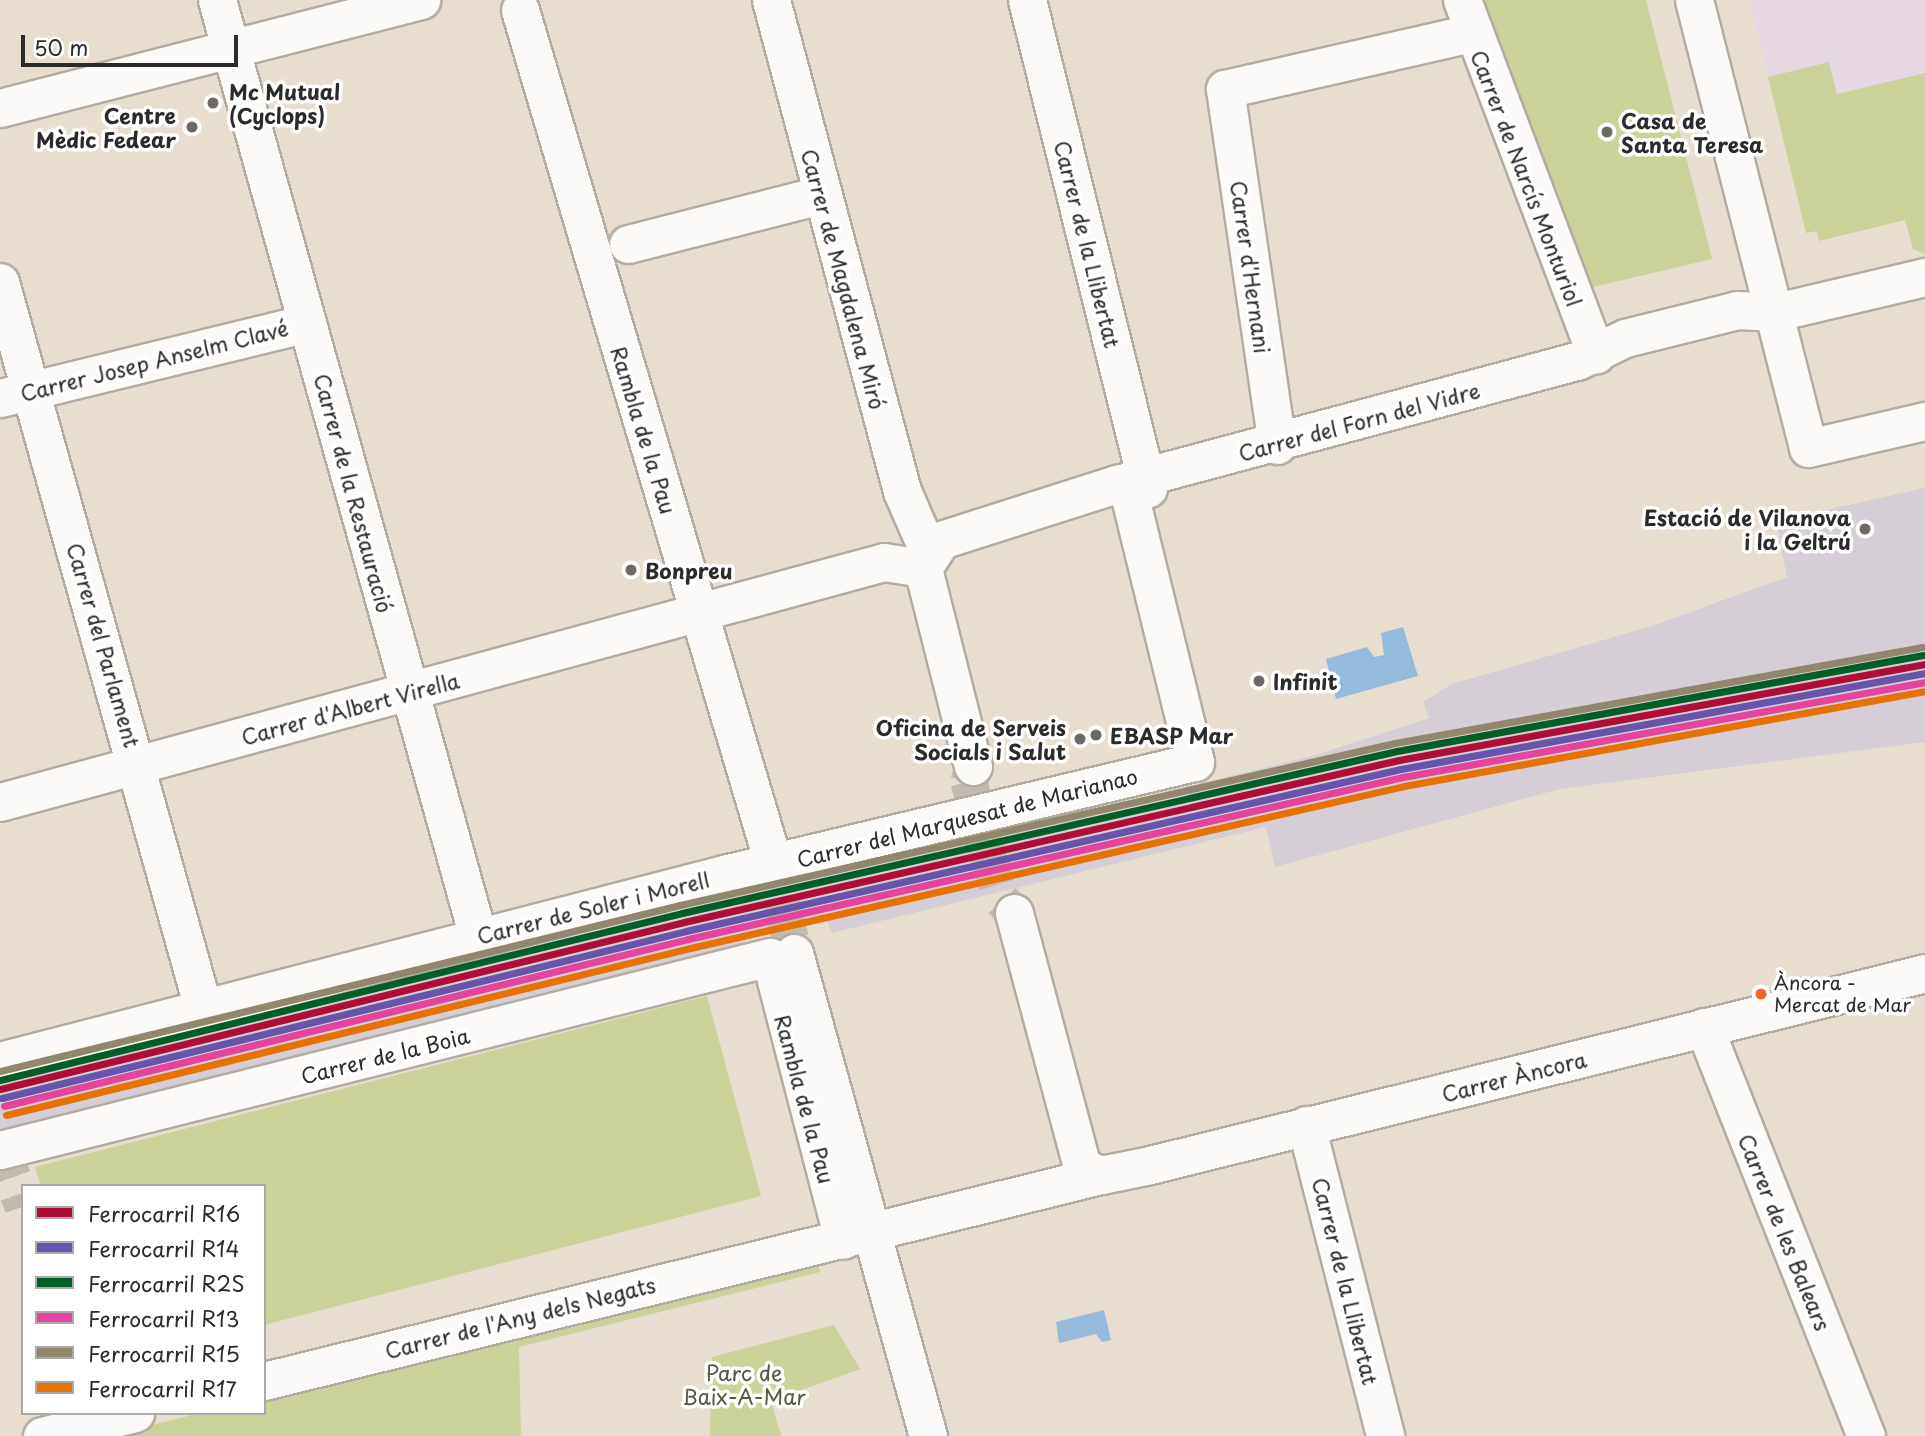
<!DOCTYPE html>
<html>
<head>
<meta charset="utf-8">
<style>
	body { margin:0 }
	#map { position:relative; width:1925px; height:1436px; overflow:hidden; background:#e8ded0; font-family:"Playpen Sans",sans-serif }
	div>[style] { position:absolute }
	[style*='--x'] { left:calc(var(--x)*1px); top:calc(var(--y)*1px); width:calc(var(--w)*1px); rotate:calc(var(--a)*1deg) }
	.built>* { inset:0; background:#e5d8e3 }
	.industrial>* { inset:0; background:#d5ced6 }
	.green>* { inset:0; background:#cbd29a }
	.water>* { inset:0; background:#95badc }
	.minor-tunnel>* { height:37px; margin-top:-18.5px; transform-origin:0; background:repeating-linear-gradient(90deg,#c2baaf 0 37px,transparent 0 55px) }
	.roads { filter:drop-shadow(2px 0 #b3aca3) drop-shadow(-2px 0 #b3aca3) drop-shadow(0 2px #b3aca3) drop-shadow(0 -2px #b3aca3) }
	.minor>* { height:37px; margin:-18.5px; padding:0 18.5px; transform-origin:18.5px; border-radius:18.5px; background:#fcfaf8 }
	.rail-1>* { height:7px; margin:-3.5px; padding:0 3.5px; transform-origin:3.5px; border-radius:3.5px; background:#af0d38 }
	.rail-2>* { height:7px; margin:-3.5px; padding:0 3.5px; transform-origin:3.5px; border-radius:3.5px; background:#6556ac }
	.rail-3>* { height:7px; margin:-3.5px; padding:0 3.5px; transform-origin:3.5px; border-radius:3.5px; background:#005f27 }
	.rail-4>* { height:7px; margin:-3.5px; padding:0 3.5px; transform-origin:3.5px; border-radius:3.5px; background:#e5449c }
	.rail-5>* { height:7px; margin:-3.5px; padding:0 3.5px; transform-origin:3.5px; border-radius:3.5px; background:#93866e }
	.rail-6>* { height:7px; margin:-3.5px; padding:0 3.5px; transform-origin:3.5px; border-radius:3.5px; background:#e77204 }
	.dots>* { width:19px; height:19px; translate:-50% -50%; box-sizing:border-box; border:4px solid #fff; border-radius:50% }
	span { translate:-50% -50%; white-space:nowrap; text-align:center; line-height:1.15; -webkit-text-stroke:7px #fff; paint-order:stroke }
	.bus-label { font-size:19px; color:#2b2b2b }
	.left { translate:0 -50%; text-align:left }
	.poi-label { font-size:21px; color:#2b2b2b; font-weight:700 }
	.right { translate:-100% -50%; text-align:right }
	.street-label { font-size:21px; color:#2b2b2b }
	.park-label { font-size:21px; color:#545a3f }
	.legend { position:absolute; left:21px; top:1184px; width:245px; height:231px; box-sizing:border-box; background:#fff; border:2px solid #aaa; margin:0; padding:9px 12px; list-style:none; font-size:21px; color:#2b2b2b }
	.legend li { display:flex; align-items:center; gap:14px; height:35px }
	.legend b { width:35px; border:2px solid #aaa }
	.scale { position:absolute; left:21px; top:35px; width:217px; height:32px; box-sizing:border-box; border:4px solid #2b2b2b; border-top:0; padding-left:9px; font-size:21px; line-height:24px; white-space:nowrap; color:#2b2b2b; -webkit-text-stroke:5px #fff; paint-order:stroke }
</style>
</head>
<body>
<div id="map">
	<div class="built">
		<div style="clip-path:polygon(1749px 0,1925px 0,1925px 73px,1837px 94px,1829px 62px,1768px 77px)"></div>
	</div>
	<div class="industrial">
		<div style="clip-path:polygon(1925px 488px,1925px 742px,1560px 789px,1275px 867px,1266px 827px,832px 933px,826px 918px,745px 935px,745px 947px,0 1139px,0 1075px,1316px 755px,1429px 718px,1423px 702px,1452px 684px,1652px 626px,1787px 577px,1776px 521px)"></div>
	</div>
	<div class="green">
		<div style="clip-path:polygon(1483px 0,1646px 0,1712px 259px,1589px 288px)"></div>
		<div style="clip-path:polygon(1829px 62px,1837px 94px,1925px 73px,1925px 254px,1913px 249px,1905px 220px,1819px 241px,1817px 231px,1806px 233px,1768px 77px)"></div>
		<div style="clip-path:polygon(707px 996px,761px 1196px,264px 1325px,264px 1186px,41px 1186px,35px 1167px)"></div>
		<div style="clip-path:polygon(817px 1258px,820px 1272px,519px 1347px,521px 1436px,109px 1436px,200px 1413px,264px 1413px,264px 1397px)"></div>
		<div style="clip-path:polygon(834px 1325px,860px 1369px,771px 1401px,781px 1436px,710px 1436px,712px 1357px)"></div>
	</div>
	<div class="water">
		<div style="clip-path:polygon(1403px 627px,1418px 676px,1336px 699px,1326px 659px,1367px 647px,1374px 657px,1384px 655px,1381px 633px)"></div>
		<div style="clip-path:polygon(1104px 1310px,1111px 1340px,1102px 1342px,1096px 1334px,1059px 1343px,1056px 1322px)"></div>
	</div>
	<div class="minor-tunnel">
		<div style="--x:973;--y:766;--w:16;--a:105"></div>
		<div style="--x:969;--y:781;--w:70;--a:76"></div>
		<div style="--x:986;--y:849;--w:53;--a:72.6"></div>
		<div style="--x:1002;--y:900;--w:18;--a:47"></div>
		<div style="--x:769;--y:849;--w:107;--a:76.5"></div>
		<div style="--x:0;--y:1142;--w:68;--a:70.2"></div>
	</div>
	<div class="roads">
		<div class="minor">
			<div style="--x:217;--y:0;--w:973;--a:74.43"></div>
			<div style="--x:771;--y:0;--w:508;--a:75.06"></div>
			<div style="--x:902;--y:491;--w:68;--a:66.5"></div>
			<div style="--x:1027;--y:0;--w:503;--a:76.07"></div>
			<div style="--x:1462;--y:0;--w:379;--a:69.3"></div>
			<div style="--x:1694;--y:0;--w:462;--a:75.7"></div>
			<div style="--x:1808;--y:448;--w:120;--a:-13"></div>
			<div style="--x:520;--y:10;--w:875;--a:73.47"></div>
			<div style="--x:0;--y:108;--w:435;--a:-14.4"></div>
			<div style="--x:628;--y:244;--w:198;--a:-14.3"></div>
			<div style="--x:0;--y:282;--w:754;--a:74.38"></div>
			<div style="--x:0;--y:398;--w:316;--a:-13.7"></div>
			<div style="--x:1277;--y:445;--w:360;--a:-98.3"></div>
			<div style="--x:1225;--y:89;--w:252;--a:-12.8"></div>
			<div style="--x:973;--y:766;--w:204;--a:-104.2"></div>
			<div style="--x:923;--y:568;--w:33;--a:-57"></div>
			<div style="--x:941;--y:540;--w:185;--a:-17.7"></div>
			<div style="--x:1117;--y:484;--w:476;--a:-15"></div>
			<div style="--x:1577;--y:361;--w:53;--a:-25.6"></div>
			<div style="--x:1625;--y:338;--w:115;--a:-14"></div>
			<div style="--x:1737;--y:310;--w:39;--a:3"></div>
			<div style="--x:1776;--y:312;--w:153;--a:-13.2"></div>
			<div style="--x:0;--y:802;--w:916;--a:-15.19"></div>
			<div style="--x:884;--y:562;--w:39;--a:9"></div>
			<div style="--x:1014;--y:913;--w:263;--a:75"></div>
			<div style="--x:794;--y:953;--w:501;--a:74.49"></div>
			<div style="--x:1704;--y:1027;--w:440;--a:68.4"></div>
			<div style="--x:0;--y:1061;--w:752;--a:-14.48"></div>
			<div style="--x:728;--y:873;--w:480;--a:-13.4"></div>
			<div style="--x:1195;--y:762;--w:288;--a:-103.8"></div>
			<div style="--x:1306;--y:1125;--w:321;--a:75.7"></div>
			<div style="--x:0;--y:1150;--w:794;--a:-14.07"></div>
			<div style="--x:770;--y:957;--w:292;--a:75.5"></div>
			<div style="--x:1082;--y:1167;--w:21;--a:23"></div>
			<div style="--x:1101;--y:1175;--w:50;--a:-11.5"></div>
			<div style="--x:1150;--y:1165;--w:798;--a:-13.91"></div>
			<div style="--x:264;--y:1381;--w:862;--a:-13.83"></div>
			<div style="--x:42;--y:1436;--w:96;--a:-13.9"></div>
		</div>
	</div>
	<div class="rail-1">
		<div style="--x:0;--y:1089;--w:704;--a:-13.72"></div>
		<div style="--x:684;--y:922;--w:733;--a:-12.77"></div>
		<div style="--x:1399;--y:760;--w:535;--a:-10.34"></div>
	</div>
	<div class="rail-2">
		<div style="--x:2;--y:1098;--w:704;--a:-13.72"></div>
		<div style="--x:686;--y:931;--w:733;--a:-12.77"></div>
		<div style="--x:1401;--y:769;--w:533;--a:-10.38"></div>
	</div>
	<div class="rail-3">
		<div style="--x:0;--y:1080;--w:702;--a:-13.76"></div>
		<div style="--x:682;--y:913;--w:733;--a:-12.77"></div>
		<div style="--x:1397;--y:751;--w:535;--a:-10.34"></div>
	</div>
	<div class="rail-4">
		<div style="--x:4;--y:1106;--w:704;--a:-13.72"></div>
		<div style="--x:688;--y:939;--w:733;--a:-12.77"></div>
		<div style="--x:1403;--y:777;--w:531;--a:-10.31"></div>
	</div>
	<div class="rail-5">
		<div style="--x:0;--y:1071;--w:700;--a:-13.72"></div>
		<div style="--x:680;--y:905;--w:733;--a:-12.77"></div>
		<div style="--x:1395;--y:743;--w:536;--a:-10.32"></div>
	</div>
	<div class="rail-6">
		<div style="--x:6;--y:1115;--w:704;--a:-13.72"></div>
		<div style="--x:690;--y:948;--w:732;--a:-12.78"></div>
		<div style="--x:1404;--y:786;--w:530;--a:-10.33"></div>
	</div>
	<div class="dots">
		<div style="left:213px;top:103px;background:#6d6a65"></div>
		<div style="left:192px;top:127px;background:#6d6a65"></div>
		<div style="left:1607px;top:132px;background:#6d6a65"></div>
		<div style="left:1865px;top:529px;background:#6d6a65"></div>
		<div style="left:631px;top:570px;background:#6d6a65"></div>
		<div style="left:1259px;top:681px;background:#6d6a65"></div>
		<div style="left:1096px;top:735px;background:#6d6a65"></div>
		<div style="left:1080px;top:739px;background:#6d6a65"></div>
		<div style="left:1761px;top:994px;background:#f26522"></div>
	</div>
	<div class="bus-label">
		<span class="left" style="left:1774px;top:994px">Àncora -<br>Mercat de Mar</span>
	</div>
	<div class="poi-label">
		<span class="left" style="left:229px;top:103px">Mc Mutual<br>(Cyclops)</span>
		<span class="right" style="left:176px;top:127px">Centre<br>Mèdic Fedear</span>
		<span class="left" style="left:1621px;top:132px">Casa de<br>Santa Teresa</span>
		<span class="right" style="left:1851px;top:529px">Estació de Vilanova<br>i la Geltrú</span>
		<span class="left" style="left:645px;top:570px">Bonpreu</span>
		<span class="left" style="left:1273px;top:681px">Infinit</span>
		<span class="right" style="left:1066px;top:739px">Oficina de Serveis<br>Socials i Salut</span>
		<span class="left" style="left:1110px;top:735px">EBASP Mar</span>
	</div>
	<div class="street-label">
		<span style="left:1527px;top:178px;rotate:69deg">Carrer de Narcís Monturiol</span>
		<span style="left:1088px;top:244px;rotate:76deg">Carrer de la Llibertat</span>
		<span style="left:1251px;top:267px;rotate:82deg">Carrer d'Hernani</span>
		<span style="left:844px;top:279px;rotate:75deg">Carrer de Magdalena Miró</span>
		<span style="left:154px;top:360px;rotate:-14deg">Carrer Josep Anselm Clavé</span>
		<span style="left:1359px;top:421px;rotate:-15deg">Carrer del Forn del Vidre</span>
		<span style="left:644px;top:430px;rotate:73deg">Rambla de la Pau</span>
		<span style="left:354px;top:493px;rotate:75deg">Carrer de la Restauració</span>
		<span style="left:104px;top:645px;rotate:74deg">Carrer del Parlament</span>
		<span style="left:350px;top:708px;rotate:-15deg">Carrer d'Albert Virella</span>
		<span style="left:967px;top:817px;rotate:-14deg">Carrer del Marquesat de Marianao</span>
		<span style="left:593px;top:907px;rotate:-14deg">Carrer de Soler i Morell</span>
		<span style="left:385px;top:1055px;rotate:-14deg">Carrer de la Boia</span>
		<span style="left:1514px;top:1076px;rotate:-14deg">Carrer Àncora</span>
		<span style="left:805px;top:1099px;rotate:75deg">Rambla de la Pau</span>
		<span style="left:1785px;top:1232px;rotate:68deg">Carrer de les Balears</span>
		<span style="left:1346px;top:1281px;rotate:76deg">Carrer de la Llibertat</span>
		<span style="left:520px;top:1317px;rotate:-14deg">Carrer de l'Any dels Negats</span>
	</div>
	<div class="park-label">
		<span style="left:744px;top:1384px">Parc de<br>Baix-A-Mar</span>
	</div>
	<ul class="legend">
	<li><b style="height:9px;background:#af0d38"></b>Ferrocarril R16</li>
	<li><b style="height:9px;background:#6556ac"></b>Ferrocarril R14</li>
	<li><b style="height:9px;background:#005f27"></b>Ferrocarril R2S</li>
	<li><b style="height:9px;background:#e5449c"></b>Ferrocarril R13</li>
	<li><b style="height:9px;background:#93866e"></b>Ferrocarril R15</li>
	<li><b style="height:9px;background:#e77204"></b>Ferrocarril R17</li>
	</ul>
	<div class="scale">50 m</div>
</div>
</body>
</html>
